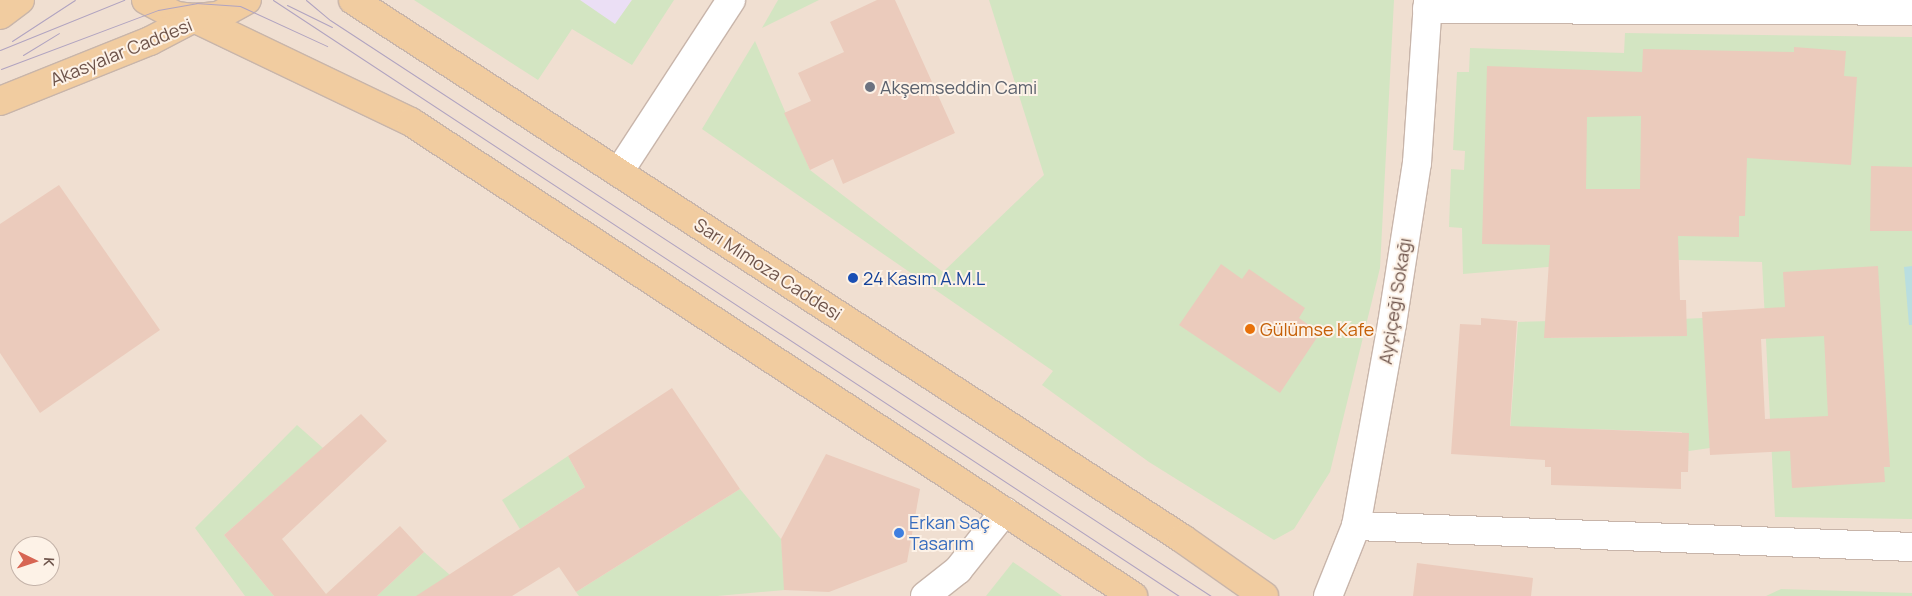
<!DOCTYPE html>
<html>
<head>
<meta charset="utf-8">
<style>
	body { margin:0 }
	#map { position:relative; width:1912px; height:596px; overflow:hidden; background:#f9eee2; font-family:Manrope,sans-serif }
	div>[style] { position:absolute }
	[style*='--x'] { left:calc(var(--x)*1px); top:calc(var(--y)*1px); width:calc(var(--w)*1px); rotate:calc(var(--a)*1deg) }
	.residential>* { inset:0; background:#f0dfd1 }
	.education>* { inset:0; background:#ebdff5 }
	.green>* { inset:0; background:#d3e5c2 }
	.water>* { inset:0; background:#b9dee0 }
	.building>* { inset:0; background:#ebcbbc }
	.roads { filter:drop-shadow(1px 0 #c8b5aa) drop-shadow(-1px 0 #c8b5aa) drop-shadow(0 1px #c8b5aa) drop-shadow(0 -1px #c8b5aa) }
	.minor>* { height:28px; margin:-14px; padding:0 14px; transform-origin:14px; border-radius:14px; background:#fff }
	.primary>* { height:28px; margin:-14px; padding:0 14px; transform-origin:14px; border-radius:14px; background:#f1cca0 }
	.tram>* { height:1px; margin:-0.5px; padding:0 0.5px; transform-origin:0.5px; border-radius:0.5px; background:#b0a3c0 }
	.dots>* { width:14px; height:14px; translate:-50% -50%; box-sizing:border-box; border:2px solid #fdf2e7; border-radius:50% }
	span { translate:-50% -50%; white-space:nowrap; text-align:center; line-height:1.15; -webkit-text-stroke:4px #fdf2e7; paint-order:stroke }
	.street-label { font-size:18px; color:#6e544b }
	.worship-label { font-size:18px; color:#5b616d }
	.left { translate:0 -50%; text-align:left }
	.transit-label { font-size:18px; color:#164399 }
	.food-label { font-size:18px; color:#c56008 }
	.shop-label { font-size:18px; color:#366cbe }
	.north { position:absolute; left:10px; top:536px; width:50px; height:50px; box-sizing:border-box; background:#fdf2e7; border:1px solid #c4b3a9; border-radius:50%; rotate:94deg; font-size:14px; font-weight:700; line-height:20px; text-align:center; color:#6e544b }
	.north::after { content:''; display:block; margin:auto; width:18px; height:22px; background:#d76553; clip-path:polygon(50% 0,100% 100%,50% 72%,0 100%) }
</style>
</head>
<body>
<div id="map">
	<div class="residential">
		<div style="clip-path:polygon(evenodd,0 0,1912px 0,1912px 596px,0 596px,0 0,20px 546px,50px 546px,50px 576px,20px 576px,20px 546px)"></div>
	</div>
	<div class="education">
		<div style="clip-path:polygon(527px 0,632px 0,601px 46px)"></div>
	</div>
	<div class="green">
		<div style="clip-path:polygon(414px 0,580px 0,615px 24px,632px 0,674px 0,632px 65px,572px 29px,538px 80px)"></div>
		<div style="clip-path:polygon(778px 0,819px 0,762px 28px)"></div>
		<div style="clip-path:polygon(989px 0,1394px 0,1380px 268px,1330px 472px,1294px 529px,1274px 540px,1149px 462px,1042px 385px,1053px 371px,702px 129px,755px 41px,810px 170px,943px 272px,1044px 175px)"></div>
		<div style="clip-path:polygon(1625px 33px,1912px 37px,1912px 519px,1775px 517px,1762px 262px,1642px 259px,1463px 274px,1462px 228px,1449px 227px,1451px 169px,1464px 170px,1465px 151px,1453px 150px,1457px 72px,1469px 72px,1470px 48px,1624px 53px)"></div>
		<div style="clip-path:polygon(1703px 318px,1710px 448px,1682px 452px,1682px 432px,1553px 428px,1508px 458px,1518px 322px,1550px 321px,1551px 338px,1680px 336px,1680px 319px)"></div>
		<div style="clip-path:polygon(297px 425px,323px 448px,224px 535px,274px 596px,245px 596px,195px 528px)"></div>
		<div style="clip-path:polygon(568px 456px,585px 487px,520px 529px,502px 500px)"></div>
		<div style="clip-path:polygon(740px 489px,781px 539px,785px 590px,717px 596px,579px 596px,576px 592px)"></div>
		<div style="clip-path:polygon(424px 552px,450px 575px,417px 596px,377px 596px)"></div>
		<div style="clip-path:polygon(1013px 562px,1062px 596px,986px 596px)"></div>
		<div style="clip-path:polygon(1781px 589px,1912px 593px,1912px 596px,1766px 596px)"></div>
	</div>
	<div class="water">
		<div style="clip-path:polygon(1912px 266px,1912px 325px,1909px 325px,1904px 267px)"></div>
	</div>
	<div class="building">
		<div style="clip-path:polygon(877px 0,895px 0,955px 133px,843px 184px,833px 159px,810px 170px,784px 113px,811px 101px,798px 73px,844px 52px,830px 22px)"></div>
		<div style="clip-path:polygon(evenodd,1794px 47px,1846px 51px,1844px 76px,1857px 77px,1851px 165px,1747px 158px,1745px 216px,1739px 216px,1739px 237px,1678px 236px,1680px 300px,1686px 300px,1687px 336px,1544px 338px,1550px 245px,1482px 244px,1487px 66px,1642px 72px,1643px 49px,1794px 52px,1794px 47px,1641px 116px,1640px 189px,1586px 189px,1587px 117px,1641px 116px)"></div>
		<div style="clip-path:polygon(1871px 166px,1912px 167px,1912px 231px,1870px 231px)"></div>
		<div style="clip-path:polygon(59px 185px,160px 330px,40px 413px,0 353px,0 224px)"></div>
		<div style="clip-path:polygon(1221px 264px,1242px 279px,1249px 269px,1305px 308px,1299px 318px,1320px 333px,1280px 393px,1179px 325px)"></div>
		<div style="clip-path:polygon(evenodd,1878px 266px,1890px 467px,1884px 467px,1885px 482px,1792px 488px,1790px 451px,1710px 455px,1702px 312px,1785px 307px,1783px 272px,1878px 266px,1824px 336px,1828px 416px,1765px 419px,1761px 339px,1824px 336px)"></div>
		<div style="clip-path:polygon(1481px 318px,1517px 321px,1510px 426px,1689px 433px,1688px 472px,1681px 472px,1681px 489px,1551px 485px,1551px 467px,1545px 467px,1545px 460px,1451px 454px,1460px 324px,1481px 325px)"></div>
		<div style="clip-path:polygon(672px 388px,740px 489px,576px 592px,559px 567px,512px 596px,416px 596px,585px 487px,568px 456px)"></div>
		<div style="clip-path:polygon(361px 414px,387px 441px,282px 539px,326px 594px,400px 526px,424px 552px,377px 596px,274px 596px,224px 535px)"></div>
		<div style="clip-path:polygon(826px 454px,920px 489px,907px 562px,829px 592px,784px 590px,781px 539px)"></div>
		<div style="clip-path:polygon(1417px 563px,1533px 578px,1531px 596px,1413px 596px)"></div>
	</div>
	<div class="roads">
		<div class="minor">
			<div style="--x:1427;--y:9;--w:485;--a:0.2"></div>
			<div style="--x:619;--y:172;--w:205;--a:-56.9"></div>
			<div style="--x:1356;--y:526;--w:556;--a:2.16"></div>
			<div style="--x:925;--y:596;--w:42;--a:-38.2"></div>
			<div style="--x:958;--y:570;--w:75;--a:-51.5"></div>
			<div style="--x:1328;--y:596;--w:75;--a:-68.2"></div>
			<div style="--x:1356;--y:526;--w:205;--a:-79.9"></div>
			<div style="--x:1392;--y:324;--w:163;--a:-81.2"></div>
			<div style="--x:1417;--y:163;--w:163;--a:-86.1"></div>
		</div>
		<div class="primary">
			<div style="--x:146;--y:0;--w:34;--a:28"></div>
			<div style="--x:176;--y:16;--w:18;--a:6"></div>
			<div style="--x:194;--y:18;--w:24;--a:-5"></div>
			<div style="--x:218;--y:16;--w:33;--a:-29"></div>
			<div style="--x:353;--y:0;--w:990;--a:33"></div>
			<div style="--x:1183;--y:539;--w:99;--a:35.1"></div>
			<div style="--x:0;--y:15;--w:25;--a:-37"></div>
			<div style="--x:194;--y:18;--w:241;--a:25.6"></div>
			<div style="--x:411;--y:122;--w:864;--a:33.29"></div>
			<div style="--x:0;--y:101;--w:162;--a:-21.8"></div>
			<div style="--x:150;--y:41;--w:50;--a:-27.6"></div>
		</div>
	</div>
	<div class="tram">
		<div style="--x:273;--y:0;--w:1084;--a:33.34"></div>
		<div style="--x:306;--y:0;--w:31;--a:40"></div>
		<div style="--x:330;--y:20;--w:1053;--a:33.18"></div>
		<div style="--x:287;--y:5;--w:50;--a:26.1"></div>
		<div style="--x:12;--y:41;--w:75;--a:-33.1"></div>
		<div style="--x:0;--y:50;--w:134;--a:-22"></div>
		<div style="--x:23;--y:55;--w:42;--a:-31.4"></div>
		<div style="--x:1;--y:69;--w:168;--a:-20.6"></div>
		<div style="--x:158;--y:10;--w:39;--a:-10"></div>
		<div style="--x:196;--y:3;--w:44;--a:3.9"></div>
		<div style="--x:240;--y:6;--w:96;--a:24.7"></div>
	</div>
	<div class="dots">
		<div style="left:870px;top:87px;background:#6b7280"></div>
		<div style="left:853px;top:278px;background:#1a4fb4"></div>
		<div style="left:1250px;top:329px;background:#e8710a"></div>
		<div style="left:899px;top:533px;background:#3f7fe0"></div>
	</div>
	<div class="street-label">
		<span style="left:121px;top:52px;rotate:-22deg">Akasyalar Caddesi</span>
		<span style="left:768px;top:269px;rotate:33deg">Sarı Mimoza Caddesi</span>
		<span style="left:1395px;top:301px;rotate:-81deg">Ayçiçeği Sokağı</span>
	</div>
	<div class="worship-label">
		<span class="left" style="left:880px;top:87px">Akşemseddin Cami</span>
	</div>
	<div class="transit-label">
		<span class="left" style="left:863px;top:278px">24 Kasım A.M.L</span>
	</div>
	<div class="food-label">
		<span class="left" style="left:1260px;top:329px">Gülümse Kafe</span>
	</div>
	<div class="shop-label">
		<span class="left" style="left:909px;top:533px">Erkan Saç<br>Tasarım</span>
	</div>
	<div class="north">K</div>
</div>
</body>
</html>
